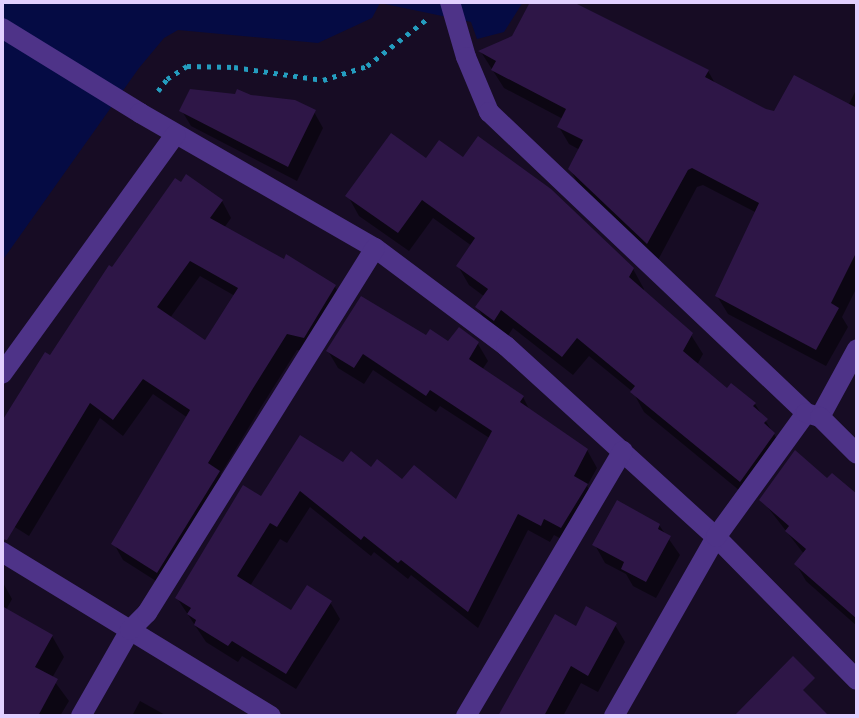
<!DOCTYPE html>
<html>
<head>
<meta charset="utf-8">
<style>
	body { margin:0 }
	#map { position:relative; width:859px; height:718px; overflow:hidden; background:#170c24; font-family:Ubuntu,sans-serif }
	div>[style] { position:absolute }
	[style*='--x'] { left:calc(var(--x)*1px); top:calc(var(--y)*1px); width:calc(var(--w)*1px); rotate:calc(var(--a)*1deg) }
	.water>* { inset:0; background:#050b44 }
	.shadow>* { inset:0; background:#0007 }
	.building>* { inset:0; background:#2e1647 }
	.path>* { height:5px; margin-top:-2.5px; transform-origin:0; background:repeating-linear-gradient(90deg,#249dbf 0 4px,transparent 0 10px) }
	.minor>* { height:20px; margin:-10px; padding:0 10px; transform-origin:10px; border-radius:10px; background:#4e3388 }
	span { translate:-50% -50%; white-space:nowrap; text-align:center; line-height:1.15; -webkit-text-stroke:8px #170c24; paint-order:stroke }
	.frame { position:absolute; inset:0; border:4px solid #e2d0ff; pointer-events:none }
</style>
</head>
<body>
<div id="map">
	<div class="water">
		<div style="clip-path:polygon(2px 2px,523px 2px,504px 32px,477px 39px,471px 22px,380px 3px,372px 18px,318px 43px,178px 30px,164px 38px,139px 68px,2px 261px)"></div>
	</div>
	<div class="shadow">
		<div style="clip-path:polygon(532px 2px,571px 2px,708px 71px,716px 85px,775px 114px,848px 106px,857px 88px,857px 287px,842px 317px,848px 327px,826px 366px,728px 314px,717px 296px,757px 213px,703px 185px,697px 187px,658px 260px,580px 187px,570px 169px,580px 150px,569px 144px,559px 127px,563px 119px,504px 88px,481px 52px,513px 37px)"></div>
		<div style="clip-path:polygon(182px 111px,314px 112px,323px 128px,297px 181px,191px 126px)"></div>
		<div style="clip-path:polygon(427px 161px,633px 269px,644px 289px,642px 293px,691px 335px,703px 354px,697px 365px,727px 391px,755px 404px,777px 439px,751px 500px,644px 412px,633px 392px,589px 356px,573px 375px,513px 328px,506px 339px,489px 326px,477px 307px,485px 297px,469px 285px,458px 266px,472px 246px,433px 218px,409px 251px,359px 216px,348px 196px)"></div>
		<div style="clip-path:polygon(evenodd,222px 201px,231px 218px,224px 228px,335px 287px,345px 303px,313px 353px,297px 350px,261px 407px,220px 475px,229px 489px,167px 588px,123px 560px,114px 544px,188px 418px,153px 394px,123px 436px,100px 418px,29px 536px,2px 519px,2px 427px,113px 270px,222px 201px,200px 276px,235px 296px,206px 343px,170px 318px,200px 276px)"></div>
		<div style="clip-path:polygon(427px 338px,449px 344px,478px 344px,488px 361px,482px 370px,523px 397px,531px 413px,587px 450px,597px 468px,587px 486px,597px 503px,571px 544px,554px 535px,550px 542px,528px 530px,478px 628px,411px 575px,408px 579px,374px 552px,371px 556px,310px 507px,287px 543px,280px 539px,250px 586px,292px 613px,330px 602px,340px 619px,296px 689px,242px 656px,238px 662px,206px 642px,177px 598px,262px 499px,343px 464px,371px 470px,457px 502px,491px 439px,440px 406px,436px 412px,373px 370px,364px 384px,338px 368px,328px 351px)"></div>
		<div style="clip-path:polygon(827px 481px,857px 497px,857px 626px,806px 581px,796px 564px,804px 554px,762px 500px)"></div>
		<div style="clip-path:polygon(659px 525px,680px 555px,656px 598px,633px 586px,626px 574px,605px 563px,595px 545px)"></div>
		<div style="clip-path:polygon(2px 581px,12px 599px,6px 610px,52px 636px,64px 657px,52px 678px,69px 701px,60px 716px,2px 716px)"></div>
		<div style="clip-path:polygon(615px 625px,625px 642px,598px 692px,581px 683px,563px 716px,501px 716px,577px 628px)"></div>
		<div style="clip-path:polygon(140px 701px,167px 716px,132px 716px)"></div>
	</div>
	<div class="building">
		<div style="clip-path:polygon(530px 2px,573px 2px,709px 70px,705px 77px,766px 109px,774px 111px,794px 75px,857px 108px,857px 251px,831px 303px,839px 308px,816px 350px,715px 296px,759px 203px,692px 168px,688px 170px,647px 244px,568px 169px,583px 140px,557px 127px,566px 109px,491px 70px,496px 61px,478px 51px,512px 36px)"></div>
		<div style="clip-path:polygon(190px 89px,235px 94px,237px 89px,251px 95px,295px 100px,316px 110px,288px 167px,179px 111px)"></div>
		<div style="clip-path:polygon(391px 133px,426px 158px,439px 140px,463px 157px,478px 136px,551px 189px,634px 268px,629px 277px,693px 333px,683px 351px,727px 388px,731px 383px,756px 403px,753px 406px,768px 419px,764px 423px,775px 433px,740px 482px,630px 392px,635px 386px,577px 338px,562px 357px,501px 310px,494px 321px,475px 307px,488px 289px,456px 266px,475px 238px,422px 200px,398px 233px,345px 196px)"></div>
		<div style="clip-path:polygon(evenodd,186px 174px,223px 200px,210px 218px,284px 259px,286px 254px,336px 285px,304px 338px,287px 334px,252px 390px,208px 463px,220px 471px,157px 573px,111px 544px,190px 410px,143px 379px,113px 420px,90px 403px,7px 540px,2px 539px,2px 421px,45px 352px,50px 355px,109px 265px,112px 267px,175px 178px,181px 182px,186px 174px,190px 261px,238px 288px,205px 340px,157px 307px,190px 261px)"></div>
		<div style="clip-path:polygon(361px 296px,426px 335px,430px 329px,448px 341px,459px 327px,479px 342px,469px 359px,524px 396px,520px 402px,588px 449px,574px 476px,588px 484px,561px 528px,544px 519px,541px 526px,518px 514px,468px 612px,401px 560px,398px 563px,364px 536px,361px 540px,300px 491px,277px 527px,270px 523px,237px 576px,291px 610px,307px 585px,332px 601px,286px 674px,232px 641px,228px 646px,194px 625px,196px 620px,187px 614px,191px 608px,175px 598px,243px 485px,261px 496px,300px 435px,343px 462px,351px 451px,371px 467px,377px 459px,402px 479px,414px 465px,456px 499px,492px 431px,430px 390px,426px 396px,363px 354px,354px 368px,326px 351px)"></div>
		<div style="clip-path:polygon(795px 450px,827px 478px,832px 473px,857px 494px,857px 619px,794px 564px,806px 549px,785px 531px,789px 526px,759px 500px)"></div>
		<div style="clip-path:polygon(617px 500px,660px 524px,658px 529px,671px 536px,646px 582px,621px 569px,624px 562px,592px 545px)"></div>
		<div style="clip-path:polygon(2px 606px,53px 635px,35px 667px,58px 679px,38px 716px,2px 716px)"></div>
		<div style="clip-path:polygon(586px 606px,617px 623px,588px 676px,571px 666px,544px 716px,498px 716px,555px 614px,576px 626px)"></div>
		<div style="clip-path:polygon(793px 656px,815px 678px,803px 690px,829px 716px,734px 716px)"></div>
	</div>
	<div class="path">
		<div style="--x:158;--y:91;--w:15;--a:-53"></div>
		<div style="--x:167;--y:79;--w:24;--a:-33"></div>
		<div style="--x:187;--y:66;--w:47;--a:1.2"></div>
		<div style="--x:234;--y:67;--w:90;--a:8.3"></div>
		<div style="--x:323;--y:80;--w:46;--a:-17.7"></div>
		<div style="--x:367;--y:66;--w:76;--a:-38.1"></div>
	</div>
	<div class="minor">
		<div style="--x:450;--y:2;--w:57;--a:73.8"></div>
		<div style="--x:466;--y:57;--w:60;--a:67.3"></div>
		<div style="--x:489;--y:112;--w:437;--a:43.5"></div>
		<div style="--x:2;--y:28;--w:162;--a:31.6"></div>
		<div style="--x:140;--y:113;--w:271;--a:29.9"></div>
		<div style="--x:375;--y:248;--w:164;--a:36.8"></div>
		<div style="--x:506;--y:346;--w:284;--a:42.3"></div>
		<div style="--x:716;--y:537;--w:201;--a:45.4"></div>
		<div style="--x:2;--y:374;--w:296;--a:-54.1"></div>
		<div style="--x:820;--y:417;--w:77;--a:-61.4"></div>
		<div style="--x:2;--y:552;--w:315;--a:31.4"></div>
		<div style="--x:81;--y:716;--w:99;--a:-60.3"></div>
		<div style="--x:130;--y:630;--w:24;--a:-45"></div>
		<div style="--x:147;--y:613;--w:430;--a:-58"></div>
		<div style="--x:466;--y:716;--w:308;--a:-59.4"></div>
		<div style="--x:614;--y:716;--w:206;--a:-60.3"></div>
		<div style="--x:716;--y:537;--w:153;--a:-54"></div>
		<div style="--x:806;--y:413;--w:15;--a:16"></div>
		<div style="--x:820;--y:417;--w:52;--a:45"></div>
	</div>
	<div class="frame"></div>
</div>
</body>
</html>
